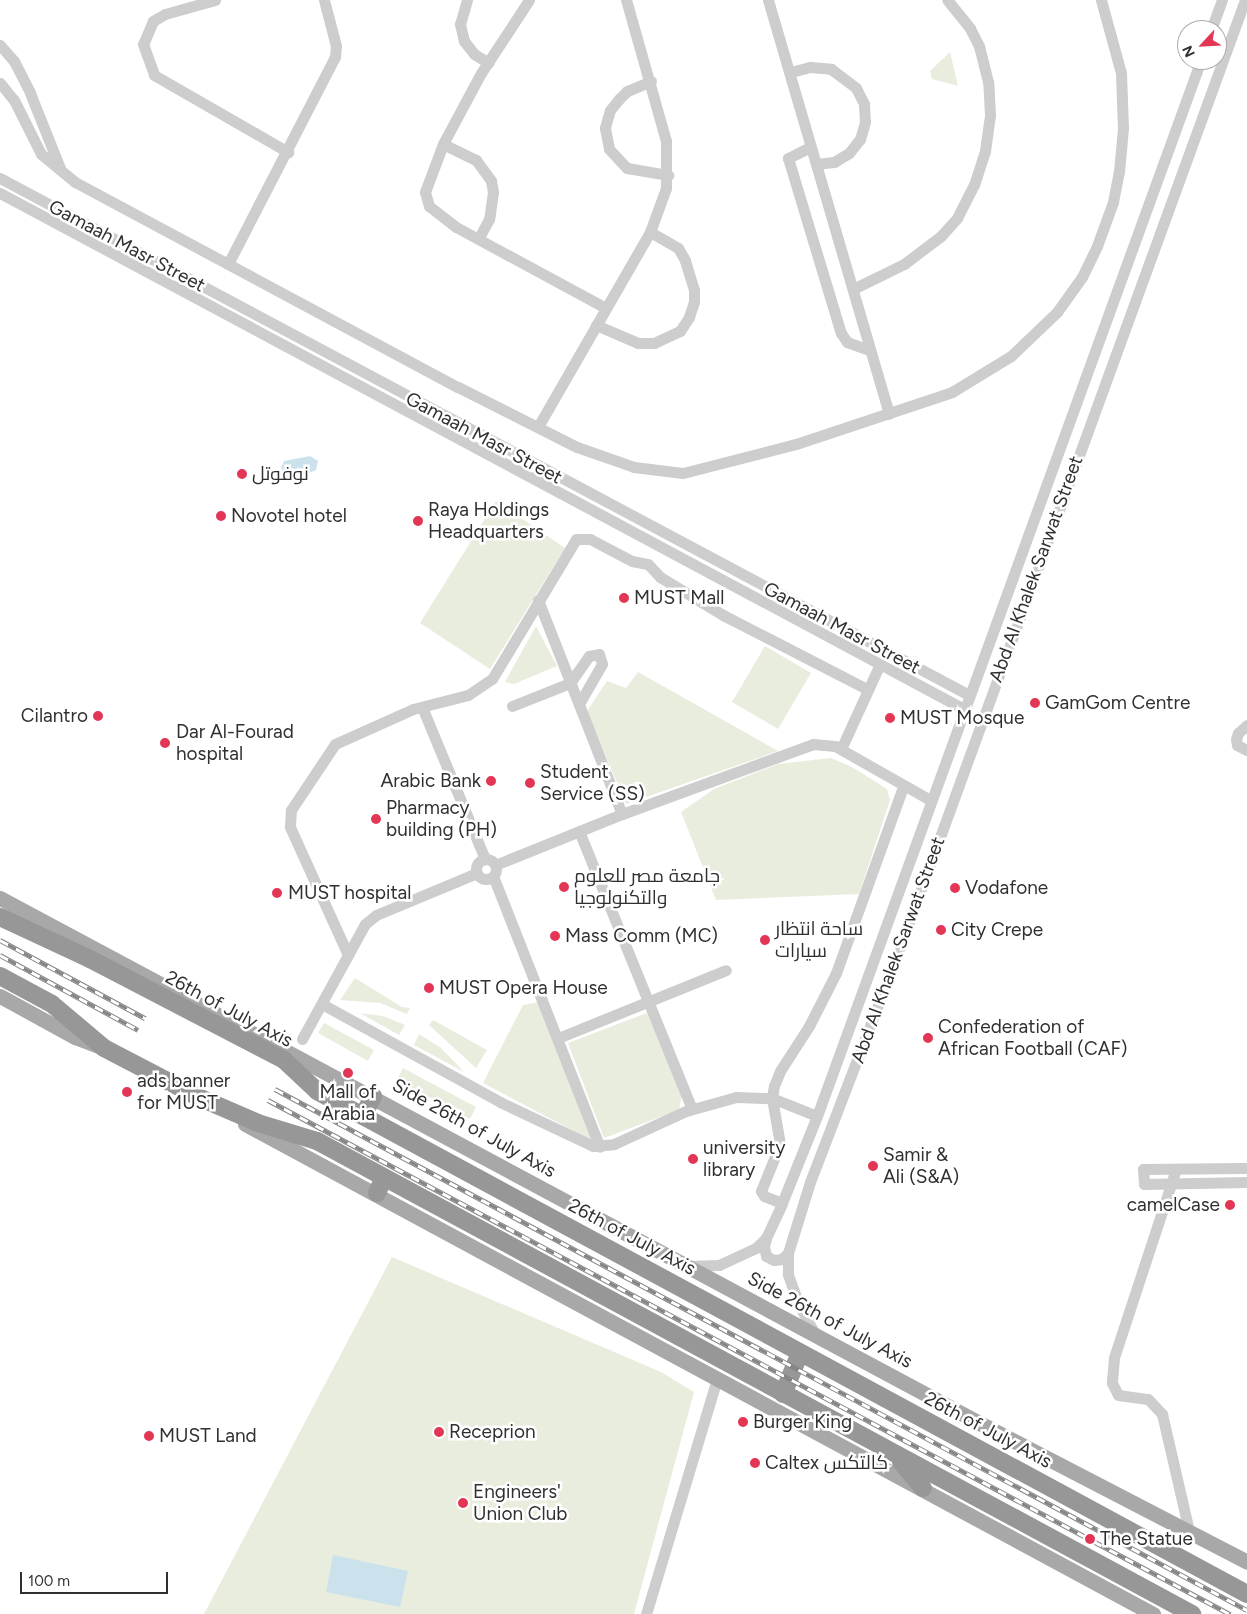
<!DOCTYPE html>
<html>
<head>
<meta charset="utf-8">
<style>
	body { margin:0 }
	#map { position:relative; width:1247px; height:1614px; overflow:hidden; background:#fff; font-family:Figtree,Cairo,sans-serif }
	div>[style] { position:absolute }
	[style*='--x'] { left:calc(var(--x)*1px); top:calc(var(--y)*1px); width:calc(var(--w)*1px); rotate:calc(var(--a)*1deg) }
	.green>* { inset:0; background:#e8edde }
	.water>* { inset:0; background:#cbe2ec }
	.minor>* { height:11px; margin:-5.5px; padding:0 5.5px; transform-origin:5.5px; border-radius:5.5px; background:#cdcdcd }
	.minor>.ring { margin:-5.5px; padding:0; box-sizing:content-box; background:none; border:11px solid #cdcdcd; border-radius:50% }
	.major>* { height:15px; margin:-7.5px; padding:0 7.5px; transform-origin:7.5px; border-radius:7.5px; background:#a8a8a8 }
	.highway>* { height:18px; margin:-9px; padding:0 9px; transform-origin:9px; border-radius:9px; background:#979797 }
	.rail>* { height:5px; margin-top:-2.5px; transform-origin:0; background:repeating-linear-gradient(90deg,#fff 0 9px,#858585 0 18px); box-sizing:border-box; border-block:1px solid #858585 }
	.dots>* { width:14px; height:14px; translate:-50% -50%; box-sizing:border-box; border:2px solid #fff; border-radius:50% }
	span { translate:-50% -50%; white-space:nowrap; text-align:center; line-height:1.15; -webkit-text-stroke:5px #fff; paint-order:stroke }
	.street-label { font-size:19px; color:#303030 }
	.poi-label { font-size:19px; color:#303030 }
	.left { translate:0 -50%; text-align:left }
	.right { translate:-100% -50%; text-align:right }
	.north { position:absolute; left:1177px; top:20px; width:50px; height:50px; box-sizing:border-box; background:#fff; border:1px solid #acacac; border-radius:50%; rotate:245deg; font-size:14px; font-weight:700; line-height:20px; text-align:center; color:#303030 }
	.north::after { content:''; display:block; margin:auto; width:18px; height:22px; background:#e33654; clip-path:polygon(50% 0,100% 100%,50% 72%,0 100%) }
	.scale { position:absolute; left:20px; top:1572px; width:148px; height:22px; box-sizing:border-box; border:2px solid #303030; border-top:0; padding-left:6px; font-size:15px; line-height:18px; white-space:nowrap; color:#303030; -webkit-text-stroke:4px #fff; paint-order:stroke }
</style>
</head>
<body>
<div id="map">
	<div class="green">
		<div style="clip-path:polygon(950px 52px,958px 86px,932px 79px,930px 71px)"></div>
		<div style="clip-path:polygon(496px 501px,565px 548px,490px 669px,420px 623px)"></div>
		<div style="clip-path:polygon(536px 626px,557px 666px,514px 684px,505px 682px)"></div>
		<div style="clip-path:polygon(765px 646px,811px 673px,778px 729px,732px 702px)"></div>
		<div style="clip-path:polygon(638px 672px,778px 751px,626px 804px,587px 711px,607px 681px,626px 688px)"></div>
		<div style="clip-path:polygon(831px 758px,852px 767px,887px 789px,890px 800px,859px 894px,716px 900px,681px 812px,714px 789px,778px 764px)"></div>
		<div style="clip-path:polygon(355px 978px,402px 1007px,410px 1008px,407px 1014px,380px 1003px,340px 1000px)"></div>
		<div style="clip-path:polygon(540px 1002px,594px 1138px,591px 1140px,483px 1083px,523px 1005px)"></div>
		<div style="clip-path:polygon(360px 1013px,383px 1016px,405px 1025px,399px 1035px)"></div>
		<div style="clip-path:polygon(647px 1013px,682px 1095px,679px 1110px,604px 1138px,568px 1043px)"></div>
		<div style="clip-path:polygon(433px 1020px,487px 1050px,476px 1068px,429px 1025px)"></div>
		<div style="clip-path:polygon(324px 1023px,374px 1050px,368px 1061px,318px 1033px)"></div>
		<div style="clip-path:polygon(419px 1034px,441px 1048px,464px 1072px,414px 1045px)"></div>
		<div style="clip-path:polygon(403px 1068px,476px 1107px,470px 1119px,397px 1080px)"></div>
		<div style="clip-path:polygon(392px 1257px,661px 1372px,694px 1392px,634px 1614px,204px 1614px)"></div>
	</div>
	<div class="water">
		<div style="clip-path:polygon(310px 456px,318px 461px,316px 470px,296px 479px,283px 476px,281px 468px,284px 461px)"></div>
		<div style="clip-path:polygon(333px 1555px,408px 1571px,400px 1607px,326px 1592px)"></div>
	</div>
	<div class="minor">
		<div style="--x:215;--y:0;--w:52;--a:164.4"></div>
		<div style="--x:165;--y:14;--w:14;--a:150"></div>
		<div style="--x:153;--y:21;--w:25;--a:113"></div>
		<div style="--x:143;--y:44;--w:33;--a:70"></div>
		<div style="--x:154;--y:75;--w:155;--a:29.9"></div>
		<div style="--x:467;--y:0;--w:25;--a:106"></div>
		<div style="--x:460;--y:24;--w:17;--a:77"></div>
		<div style="--x:464;--y:41;--w:16;--a:52"></div>
		<div style="--x:474;--y:54;--w:17;--a:31"></div>
		<div style="--x:529;--y:0;--w:87;--a:123.3"></div>
		<div style="--x:481;--y:73;--w:81;--a:118.2"></div>
		<div style="--x:443;--y:144;--w:51;--a:110.6"></div>
		<div style="--x:425;--y:192;--w:15;--a:74"></div>
		<div style="--x:429;--y:206;--w:34;--a:38"></div>
		<div style="--x:456;--y:227;--w:170;--a:28.4"></div>
		<div style="--x:768;--y:0;--w:431;--a:73.7"></div>
		<div style="--x:1211;--y:30;--w:32;--a:-70"></div>
		<div style="--x:0;--y:45;--w:21;--a:49"></div>
		<div style="--x:14;--y:61;--w:36;--a:63"></div>
		<div style="--x:30;--y:93;--w:81;--a:68.2"></div>
		<div style="--x:791;--y:72;--w:20;--a:-15"></div>
		<div style="--x:810;--y:67;--w:21;--a:5"></div>
		<div style="--x:831;--y:69;--w:31;--a:37"></div>
		<div style="--x:856;--y:88;--w:18;--a:63"></div>
		<div style="--x:864;--y:104;--w:18;--a:87"></div>
		<div style="--x:865;--y:122;--w:18;--a:106"></div>
		<div style="--x:860;--y:139;--w:18;--a:128"></div>
		<div style="--x:849;--y:153;--w:17;--a:149"></div>
		<div style="--x:834;--y:162;--w:18;--a:174"></div>
		<div style="--x:651;--y:81;--w:26;--a:157"></div>
		<div style="--x:627;--y:91;--w:11;--a:135"></div>
		<div style="--x:619;--y:99;--w:14;--a:129"></div>
		<div style="--x:610;--y:110;--w:19;--a:106"></div>
		<div style="--x:605;--y:128;--w:21;--a:79"></div>
		<div style="--x:609;--y:149;--w:26;--a:47"></div>
		<div style="--x:627;--y:168;--w:42;--a:9.7"></div>
		<div style="--x:0;--y:83;--w:22;--a:51"></div>
		<div style="--x:14;--y:100;--w:60;--a:63.4"></div>
		<div style="--x:41;--y:154;--w:44;--a:39.5"></div>
		<div style="--x:75;--y:182;--w:434;--a:28.2"></div>
		<div style="--x:458;--y:387;--w:133;--a:26.8"></div>
		<div style="--x:577;--y:447;--w:60;--a:19.3"></div>
		<div style="--x:634;--y:467;--w:49;--a:7"></div>
		<div style="--x:683;--y:473;--w:117;--a:-14.4"></div>
		<div style="--x:796;--y:444;--w:164;--a:-18.4"></div>
		<div style="--x:952;--y:392;--w:69;--a:-31.4"></div>
		<div style="--x:1011;--y:356;--w:64;--a:-43.7"></div>
		<div style="--x:1057;--y:312;--w:43;--a:-54.5"></div>
		<div style="--x:1082;--y:277;--w:34;--a:-64"></div>
		<div style="--x:1097;--y:246;--w:47;--a:-70"></div>
		<div style="--x:1113;--y:202;--w:31;--a:-79"></div>
		<div style="--x:1119;--y:172;--w:44;--a:-84.8"></div>
		<div style="--x:1123;--y:128;--w:55;--a:-92.1"></div>
		<div style="--x:1121;--y:73;--w:76;--a:-105.3"></div>
		<div style="--x:443;--y:144;--w:37;--a:26"></div>
		<div style="--x:476;--y:160;--w:26;--a:54"></div>
		<div style="--x:491;--y:181;--w:11;--a:80"></div>
		<div style="--x:493;--y:192;--w:27;--a:98"></div>
		<div style="--x:489;--y:219;--w:21;--a:118"></div>
		<div style="--x:810;--y:147;--w:25;--a:153"></div>
		<div style="--x:788;--y:158;--w:183;--a:73.2"></div>
		<div style="--x:841;--y:333;--w:11;--a:56"></div>
		<div style="--x:847;--y:342;--w:23;--a:20"></div>
		<div style="--x:0;--y:178;--w:1098;--a:28.08"></div>
		<div style="--x:0;--y:193;--w:1093;--a:28.16"></div>
		<div style="--x:228;--y:264;--w:233;--a:-62.7"></div>
		<div style="--x:335;--y:57;--w:11;--a:-85"></div>
		<div style="--x:336;--y:46;--w:48;--a:-104.6"></div>
		<div style="--x:853;--y:289;--w:57;--a:-26.1"></div>
		<div style="--x:904;--y:264;--w:46;--a:-37.1"></div>
		<div style="--x:941;--y:236;--w:24;--a:-48"></div>
		<div style="--x:957;--y:218;--w:37;--a:-63"></div>
		<div style="--x:974;--y:185;--w:36;--a:-72"></div>
		<div style="--x:985;--y:151;--w:36;--a:-82"></div>
		<div style="--x:990;--y:115;--w:33;--a:-93"></div>
		<div style="--x:988;--y:82;--w:37;--a:-104"></div>
		<div style="--x:979;--y:46;--w:20;--a:-117"></div>
		<div style="--x:970;--y:28;--w:36;--a:-129"></div>
		<div style="--x:596;--y:325;--w:46;--a:23.2"></div>
		<div style="--x:638;--y:343;--w:16;--a:0"></div>
		<div style="--x:654;--y:343;--w:29;--a:-25"></div>
		<div style="--x:680;--y:331;--w:17;--a:-57"></div>
		<div style="--x:689;--y:317;--w:16;--a:-72"></div>
		<div style="--x:694;--y:302;--w:12;--a:-90"></div>
		<div style="--x:694;--y:290;--w:31;--a:-107"></div>
		<div style="--x:685;--y:260;--w:14;--a:-120"></div>
		<div style="--x:678;--y:248;--w:32;--a:-150"></div>
		<div style="--x:539;--y:425;--w:223;--a:-60.1"></div>
		<div style="--x:650;--y:232;--w:47;--a:-70"></div>
		<div style="--x:666;--y:188;--w:47;--a:-90"></div>
		<div style="--x:666;--y:141;--w:147;--a:-105.8"></div>
		<div style="--x:538;--y:600;--w:230;--a:68.6"></div>
		<div style="--x:512;--y:706;--w:62;--a:-21.6"></div>
		<div style="--x:570;--y:683;--w:33;--a:-55"></div>
		<div style="--x:589;--y:656;--w:10;--a:-11"></div>
		<div style="--x:599;--y:654;--w:10;--a:73"></div>
		<div style="--x:602;--y:664;--w:46;--a:119.9"></div>
		<div style="--x:422;--y:707;--w:165;--a:67.5"></div>
		<div style="--x:1247;--y:725;--w:12;--a:138"></div>
		<div style="--x:1238;--y:733;--w:6;--a:108"></div>
		<div style="--x:1236;--y:739;--w:6;--a:81"></div>
		<div style="--x:1237;--y:745;--w:11;--a:27"></div>
		<div style="--x:841;--y:749;--w:91;--a:-65.4"></div>
		<div style="--x:579;--y:831;--w:300;--a:67.9"></div>
		<div class="ring" style="left:476px;top:859px;width:9px;height:9px"></div>
		<div style="--x:495;--y:865;--w:137;--a:-21.9"></div>
		<div style="--x:622;--y:814;--w:203;--a:-20.1"></div>
		<div style="--x:813;--y:744;--w:22;--a:5"></div>
		<div style="--x:835;--y:746;--w:109;--a:29.6"></div>
		<div style="--x:493;--y:876;--w:291;--a:68.5"></div>
		<div style="--x:348;--y:955;--w:141;--a:-114.4"></div>
		<div style="--x:290;--y:827;--w:17;--a:-87"></div>
		<div style="--x:291;--y:810;--w:79;--a:-56.3"></div>
		<div style="--x:335;--y:744;--w:85;--a:-24.2"></div>
		<div style="--x:413;--y:709;--w:57;--a:-14.3"></div>
		<div style="--x:468;--y:695;--w:29;--a:-34"></div>
		<div style="--x:492;--y:679;--w:163;--a:-59"></div>
		<div style="--x:576;--y:539;--w:14;--a:0"></div>
		<div style="--x:590;--y:539;--w:47;--a:27.6"></div>
		<div style="--x:632;--y:561;--w:16;--a:11"></div>
		<div style="--x:648;--y:564;--w:18;--a:47"></div>
		<div style="--x:660;--y:577;--w:74;--a:31.1"></div>
		<div style="--x:723;--y:615;--w:162;--a:27.2"></div>
		<div style="--x:322;--y:1004;--w:203;--a:28.8"></div>
		<div style="--x:500;--y:1102;--w:103;--a:25.3"></div>
		<div style="--x:593;--y:1146;--w:21;--a:-5"></div>
		<div style="--x:614;--y:1144;--w:79;--a:-24.6"></div>
		<div style="--x:686;--y:1111;--w:52;--a:-15.6"></div>
		<div style="--x:736;--y:1097;--w:36;--a:2"></div>
		<div style="--x:772;--y:1098;--w:48;--a:21.8"></div>
		<div style="--x:558;--y:1038;--w:181;--a:-22"></div>
		<div style="--x:302;--y:1039;--w:131;--a:-61.3"></div>
		<div style="--x:365;--y:924;--w:14;--a:-39"></div>
		<div style="--x:376;--y:915;--w:109;--a:-22.6"></div>
		<div style="--x:1245;--y:1168;--w:102;--a:179.4"></div>
		<div style="--x:1143;--y:1169;--w:15;--a:86"></div>
		<div style="--x:1144;--y:1184;--w:103;--a:-1.1"></div>
		<div style="--x:1176;--y:1169;--w:199;--a:108.2"></div>
		<div style="--x:1114;--y:1358;--w:25;--a:95"></div>
		<div style="--x:1112;--y:1383;--w:13;--a:63"></div>
		<div style="--x:1118;--y:1395;--w:30;--a:8"></div>
		<div style="--x:1148;--y:1399;--w:21;--a:47"></div>
		<div style="--x:1162;--y:1414;--w:120;--a:77"></div>
		<div style="--x:782;--y:1203;--w:19;--a:-159"></div>
		<div style="--x:764;--y:1196;--w:6;--a:-121"></div>
		<div style="--x:761;--y:1191;--w:51;--a:-68"></div>
		<div style="--x:780;--y:1144;--w:47;--a:-99.9"></div>
		<div style="--x:772;--y:1098;--w:12;--a:-81"></div>
		<div style="--x:774;--y:1086;--w:16;--a:-68"></div>
		<div style="--x:780;--y:1071;--w:54;--a:-57.2"></div>
		<div style="--x:809;--y:1026;--w:59;--a:-63"></div>
		<div style="--x:836;--y:973;--w:198;--a:-70.2"></div>
		<div style="--x:766;--y:1238;--w:9;--a:103"></div>
		<div style="--x:764;--y:1247;--w:9;--a:77"></div>
		<div style="--x:766;--y:1256;--w:9;--a:27"></div>
		<div style="--x:774;--y:1260;--w:8;--a:-7"></div>
		<div style="--x:782;--y:1259;--w:8;--a:-45"></div>
		<div style="--x:687;--y:1266;--w:32;--a:-2"></div>
		<div style="--x:719;--y:1265;--w:41;--a:-24.7"></div>
		<div style="--x:756;--y:1248;--w:14;--a:-45"></div>
		<div style="--x:766;--y:1238;--w:38;--a:-65"></div>
		<div style="--x:782;--y:1203;--w:94;--a:-68.1"></div>
		<div style="--x:817;--y:1116;--w:1124;--a:-70.02"></div>
		<div style="--x:815;--y:1334;--w:33;--a:-119"></div>
		<div style="--x:799;--y:1305;--w:33;--a:-110"></div>
		<div style="--x:788;--y:1274;--w:21;--a:-90"></div>
		<div style="--x:788;--y:1253;--w:74;--a:-72.8"></div>
		<div style="--x:810;--y:1182;--w:243;--a:-69"></div>
		<div style="--x:897;--y:955;--w:1016;--a:-69.98"></div>
		<div style="--x:646;--y:1614;--w:245;--a:-73.2"></div>
	</div>
	<div class="major">
		<div style="--x:0;--y:898;--w:1120;--a:28.19"></div>
		<div style="--x:987;--y:1427;--w:293;--a:27.4"></div>
		<div style="--x:0;--y:996;--w:85;--a:28.7"></div>
		<div style="--x:75;--y:1037;--w:28;--a:21"></div>
		<div style="--x:245;--y:1124;--w:1032;--a:28.35"></div>
	</div>
	<div class="highway">
		<div style="--x:0;--y:917;--w:99;--a:25"></div>
		<div style="--x:90;--y:959;--w:219;--a:27.5"></div>
		<div style="--x:284;--y:1060;--w:45;--a:43.2"></div>
		<div style="--x:317;--y:1091;--w:52;--a:28.5"></div>
		<div style="--x:363;--y:1116;--w:1005;--a:28.4"></div>
		<div style="--x:0;--y:976;--w:59;--a:28.3"></div>
		<div style="--x:52;--y:1004;--w:68;--a:40.2"></div>
		<div style="--x:104;--y:1048;--w:106;--a:27.5"></div>
		<div style="--x:198;--y:1097;--w:65;--a:23.4"></div>
		<div style="--x:258;--y:1123;--w:62;--a:17"></div>
		<div style="--x:317;--y:1141;--w:995;--a:28.39"></div>
		<div style="--x:363;--y:1116;--w:22;--a:-63"></div>
		<div style="--x:377;--y:1193;--w:17;--a:-66"></div>
		<div style="--x:783;--y:1394;--w:44;--a:-67.5"></div>
		<div style="--x:901;--y:1462;--w:34;--a:50"></div>
	</div>
	<div class="rail">
		<div style="--x:0;--y:940;--w:165;--a:28.3"></div>
		<div style="--x:0;--y:955;--w:157;--a:28.5"></div>
		<div style="--x:275;--y:1089;--w:1103;--a:28.19"></div>
		<div style="--x:268;--y:1100;--w:1091;--a:28.12"></div>
	</div>
	<div class="dots">
		<div style="left:242px;top:474px;background:#e33654"></div>
		<div style="left:221px;top:516px;background:#e33654"></div>
		<div style="left:418px;top:521px;background:#e33654"></div>
		<div style="left:624px;top:598px;background:#e33654"></div>
		<div style="left:1035px;top:703px;background:#e33654"></div>
		<div style="left:98px;top:716px;background:#e33654"></div>
		<div style="left:890px;top:718px;background:#e33654"></div>
		<div style="left:165px;top:743px;background:#e33654"></div>
		<div style="left:491px;top:781px;background:#e33654"></div>
		<div style="left:530px;top:783px;background:#e33654"></div>
		<div style="left:376px;top:819px;background:#e33654"></div>
		<div style="left:564px;top:887px;background:#e33654"></div>
		<div style="left:955px;top:888px;background:#e33654"></div>
		<div style="left:277px;top:893px;background:#e33654"></div>
		<div style="left:941px;top:930px;background:#e33654"></div>
		<div style="left:555px;top:936px;background:#e33654"></div>
		<div style="left:765px;top:940px;background:#e33654"></div>
		<div style="left:429px;top:988px;background:#e33654"></div>
		<div style="left:928px;top:1038px;background:#e33654"></div>
		<div style="left:348px;top:1073px;background:#e33654"></div>
		<div style="left:127px;top:1092px;background:#e33654"></div>
		<div style="left:693px;top:1159px;background:#e33654"></div>
		<div style="left:873px;top:1166px;background:#e33654"></div>
		<div style="left:1230px;top:1205px;background:#e33654"></div>
		<div style="left:743px;top:1422px;background:#e33654"></div>
		<div style="left:439px;top:1432px;background:#e33654"></div>
		<div style="left:149px;top:1436px;background:#e33654"></div>
		<div style="left:755px;top:1463px;background:#e33654"></div>
		<div style="left:463px;top:1503px;background:#e33654"></div>
		<div style="left:1090px;top:1539px;background:#e33654"></div>
	</div>
	<div class="street-label">
		<span style="left:127px;top:246px;rotate:28deg">Gamaah Masr Street</span>
		<span style="left:484px;top:438px;rotate:28deg">Gamaah Masr Street</span>
		<span style="left:1036px;top:569px;rotate:-70deg">Abd Al Khalek Sarwat Street</span>
		<span style="left:842px;top:628px;rotate:28deg">Gamaah Masr Street</span>
		<span style="left:898px;top:950px;rotate:-70deg">Abd Al Khalek Sarwat Street</span>
		<span style="left:229px;top:1009px;rotate:28deg">26th of July Axis</span>
		<span style="left:474px;top:1128px;rotate:29deg">Side 26th of July Axis</span>
		<span style="left:632px;top:1237px;rotate:28deg">26th of July Axis</span>
		<span style="left:830px;top:1320px;rotate:28deg">Side 26th of July Axis</span>
		<span style="left:988px;top:1430px;rotate:28deg">26th of July Axis</span>
	</div>
	<div class="poi-label">
		<span class="left" style="left:252px;top:474px">نوفوتل</span>
		<span class="left" style="left:428px;top:521px">Raya Holdings<br>Headquarters</span>
		<span class="left" style="left:231px;top:516px">Novotel hotel</span>
		<span class="left" style="left:634px;top:598px">MUST Mall</span>
		<span class="left" style="left:1045px;top:703px">GamGom Centre</span>
		<span class="right" style="left:88px;top:716px">Cilantro</span>
		<span class="left" style="left:900px;top:718px">MUST Mosque</span>
		<span class="left" style="left:176px;top:743px">Dar Al-Fourad<br>hospital</span>
		<span class="left" style="left:540px;top:783px">Student<br>Service (SS)</span>
		<span class="right" style="left:481px;top:781px">Arabic Bank</span>
		<span class="left" style="left:386px;top:819px">Pharmacy<br>building (PH)</span>
		<span class="left" style="left:574px;top:887px">جامعة مصر للعلوم<br>والتكنولوجيا</span>
		<span class="left" style="left:965px;top:888px">Vodafone</span>
		<span class="left" style="left:288px;top:893px">MUST hospital</span>
		<span class="left" style="left:775px;top:940px">ساحة انتظار<br>سيارات</span>
		<span class="left" style="left:951px;top:930px">City Crepe</span>
		<span class="left" style="left:565px;top:936px">Mass Comm (MC)</span>
		<span class="left" style="left:439px;top:988px">MUST Opera House</span>
		<span class="left" style="left:938px;top:1038px">Confederation of<br>African Football (CAF)</span>
		<span class="left" style="left:137px;top:1092px">ads banner<br>for MUST</span>
		<span style="left:348px;top:1103px">Mall of<br>Arabia</span>
		<span class="left" style="left:703px;top:1159px">university<br>library</span>
		<span class="left" style="left:883px;top:1166px">Samir &amp;<br>Ali (S&amp;A)</span>
		<span class="right" style="left:1220px;top:1205px">camelCase</span>
		<span class="left" style="left:753px;top:1422px">Burger King</span>
		<span class="left" style="left:449px;top:1432px">Receprion</span>
		<span class="left" style="left:159px;top:1436px">MUST Land</span>
		<span class="left" style="left:765px;top:1463px">Caltex كالتكس</span>
		<span class="left" style="left:473px;top:1503px">Engineers'<br>Union Club</span>
		<span class="left" style="left:1100px;top:1539px">The Statue</span>
	</div>
	<div class="north">N</div>
	<div class="scale">100 m</div>
</div>
</body>
</html>
